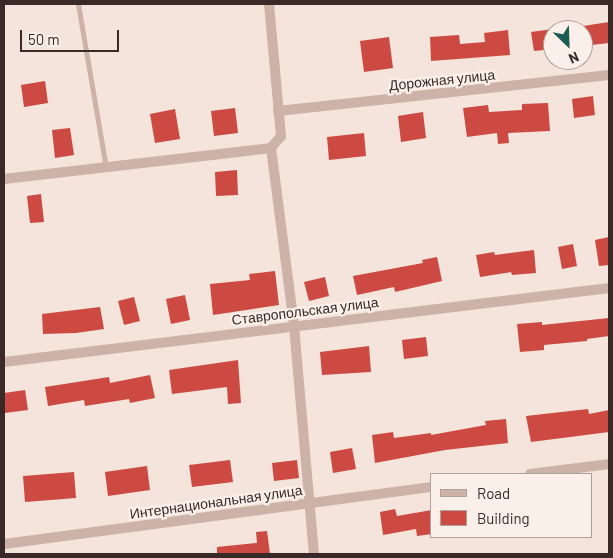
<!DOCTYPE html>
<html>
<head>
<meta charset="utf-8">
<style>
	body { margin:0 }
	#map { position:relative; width:613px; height:558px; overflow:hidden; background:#f4e4dc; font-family:Barlow,sans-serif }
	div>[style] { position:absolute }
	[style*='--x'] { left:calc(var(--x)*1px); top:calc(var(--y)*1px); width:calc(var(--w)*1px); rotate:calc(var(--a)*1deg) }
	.building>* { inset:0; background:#cc4a42 }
	.lane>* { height:5px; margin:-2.5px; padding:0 2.5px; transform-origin:2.5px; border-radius:2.5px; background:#cdb2a7 }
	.street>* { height:10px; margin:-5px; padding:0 5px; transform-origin:5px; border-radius:5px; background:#cdb2a7 }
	span { translate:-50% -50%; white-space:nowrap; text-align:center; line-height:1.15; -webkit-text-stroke:4.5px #fbf0e9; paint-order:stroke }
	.street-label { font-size:14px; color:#392a28 }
	.frame { position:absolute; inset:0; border:5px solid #392a28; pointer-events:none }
	.legend { position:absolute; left:430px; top:473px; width:162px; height:65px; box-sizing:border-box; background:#fbf0e9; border:1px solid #ada19c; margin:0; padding:6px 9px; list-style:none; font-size:15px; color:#392a28 }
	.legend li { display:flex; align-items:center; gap:10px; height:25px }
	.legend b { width:25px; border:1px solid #ada19c }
	.north { position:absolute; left:543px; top:20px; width:50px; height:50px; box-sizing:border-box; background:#fbf0e9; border:1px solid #ada19c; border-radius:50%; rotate:156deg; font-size:14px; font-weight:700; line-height:20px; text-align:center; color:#392a28 }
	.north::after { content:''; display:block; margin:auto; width:18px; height:22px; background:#1b5d55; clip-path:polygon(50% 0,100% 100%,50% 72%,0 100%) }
	.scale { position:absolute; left:20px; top:30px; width:99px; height:22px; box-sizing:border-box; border:2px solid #392a28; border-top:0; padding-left:6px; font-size:15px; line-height:18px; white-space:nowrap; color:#392a28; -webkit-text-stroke:4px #fbf0e9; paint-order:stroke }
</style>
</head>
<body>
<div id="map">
	<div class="building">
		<div style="clip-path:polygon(609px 22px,609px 43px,583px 46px,583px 26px)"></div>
		<div style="clip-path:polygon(553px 29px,553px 49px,534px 51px,531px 32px)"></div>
		<div style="clip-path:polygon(508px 30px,510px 55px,431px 61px,430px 37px,459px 35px,460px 44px,485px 42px,484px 33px)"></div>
		<div style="clip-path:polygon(389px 37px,393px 68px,364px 72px,360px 41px)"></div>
		<div style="clip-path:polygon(45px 81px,48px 103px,24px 107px,21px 85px)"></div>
		<div style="clip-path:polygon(593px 96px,595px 115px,574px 118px,572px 99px)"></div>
		<div style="clip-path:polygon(548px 103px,550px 131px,508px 133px,509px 143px,498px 144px,497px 133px,467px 137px,463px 108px,488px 105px,489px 112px,522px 110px,522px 104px)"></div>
		<div style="clip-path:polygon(235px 108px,238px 133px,214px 136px,211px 111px)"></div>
		<div style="clip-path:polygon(175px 109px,180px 139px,155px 143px,150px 114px)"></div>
		<div style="clip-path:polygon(423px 112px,426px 138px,401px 142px,398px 116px)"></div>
		<div style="clip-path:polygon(70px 128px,74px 155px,55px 158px,52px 130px)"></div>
		<div style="clip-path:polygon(364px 133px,366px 156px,329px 160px,327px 137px)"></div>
		<div style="clip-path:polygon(237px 170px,238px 195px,216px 196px,215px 172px)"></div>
		<div style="clip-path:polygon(41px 194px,44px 222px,30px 223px,27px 196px)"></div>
		<div style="clip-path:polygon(609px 237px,609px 265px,599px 266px,595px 240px)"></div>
		<div style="clip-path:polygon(573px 244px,577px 266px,562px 269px,558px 247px)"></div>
		<div style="clip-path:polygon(534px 250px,536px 273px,512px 275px,511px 272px,480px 277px,476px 255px,494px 252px,495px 255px)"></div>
		<div style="clip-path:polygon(437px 257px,442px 281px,395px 292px,394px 287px,357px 295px,353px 276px,423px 263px,422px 260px)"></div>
		<div style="clip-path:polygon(275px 271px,279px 305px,213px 315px,210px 284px,250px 280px,249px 274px)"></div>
		<div style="clip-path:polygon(325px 277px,329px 296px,309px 301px,304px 282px)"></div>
		<div style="clip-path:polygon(185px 295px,190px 320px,171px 324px,166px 299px)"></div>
		<div style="clip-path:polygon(134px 297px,140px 321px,124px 325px,118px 301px)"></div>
		<div style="clip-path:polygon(100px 307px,104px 329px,76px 333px,43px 334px,42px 314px)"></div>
		<div style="clip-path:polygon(609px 318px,609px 336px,587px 339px,587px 341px,544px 345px,544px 350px,520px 352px,517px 324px,542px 322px,542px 325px)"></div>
		<div style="clip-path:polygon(426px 337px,428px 356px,404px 359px,402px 340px)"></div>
		<div style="clip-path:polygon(369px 346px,371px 372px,322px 375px,320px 352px)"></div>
		<div style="clip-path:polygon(238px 360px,241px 403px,228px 404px,227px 387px,172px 394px,169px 370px)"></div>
		<div style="clip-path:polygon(150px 375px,155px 398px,130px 403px,129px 399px,85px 406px,84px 400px,48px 406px,45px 387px,109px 377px,110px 383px)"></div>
		<div style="clip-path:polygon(25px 390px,28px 410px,5px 413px,4px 393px)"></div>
		<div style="clip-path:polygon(588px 409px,589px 414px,609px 410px,609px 432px,531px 442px,526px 416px)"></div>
		<div style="clip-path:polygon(506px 419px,508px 443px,445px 450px,375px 463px,372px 435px,393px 432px,394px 438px,431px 433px,431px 435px,486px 425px,485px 421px)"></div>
		<div style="clip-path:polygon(352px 448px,356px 469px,333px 473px,330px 452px)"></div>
		<div style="clip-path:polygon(230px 460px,233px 482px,192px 487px,189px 465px)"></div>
		<div style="clip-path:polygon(297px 460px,299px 478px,274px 481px,272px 463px)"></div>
		<div style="clip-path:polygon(147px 466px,150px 490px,108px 496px,105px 472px)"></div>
		<div style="clip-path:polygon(74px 472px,76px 498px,25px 502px,23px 476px)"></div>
		<div style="clip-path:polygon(395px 509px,397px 516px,432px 510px,432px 534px,417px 536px,416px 529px,383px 535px,380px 512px)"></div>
		<div style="clip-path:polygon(267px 531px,270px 554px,217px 554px,217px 547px,257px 543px,256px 532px)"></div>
	</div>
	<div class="lane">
		<div style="--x:78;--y:4;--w:165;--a:80.3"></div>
	</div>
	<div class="street">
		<div style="--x:269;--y:4;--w:133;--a:84.8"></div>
		<div style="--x:281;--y:136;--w:16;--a:130"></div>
		<div style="--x:271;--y:148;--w:179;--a:82.6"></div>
		<div style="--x:294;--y:326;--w:229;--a:85"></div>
		<div style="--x:278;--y:111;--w:333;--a:-6.2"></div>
		<div style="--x:4;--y:179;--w:269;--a:-6.6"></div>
		<div style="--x:4;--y:362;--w:610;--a:-6.97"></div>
		<div style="--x:530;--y:474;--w:80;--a:-7.2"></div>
		<div style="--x:4;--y:544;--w:432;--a:-7.6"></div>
	</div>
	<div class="street-label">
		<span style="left:442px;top:80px;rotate:-6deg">Дорожная улица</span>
		<span style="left:305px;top:311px;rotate:-7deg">Ставропольская улица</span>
		<span style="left:216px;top:502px;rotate:-8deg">Интернациональная улица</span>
	</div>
	<div class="frame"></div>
	<ul class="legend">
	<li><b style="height:6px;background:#cdb2a7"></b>Road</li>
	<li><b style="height:14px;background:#cc4a42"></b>Building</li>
	</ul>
	<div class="north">N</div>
	<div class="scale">50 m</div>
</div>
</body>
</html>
